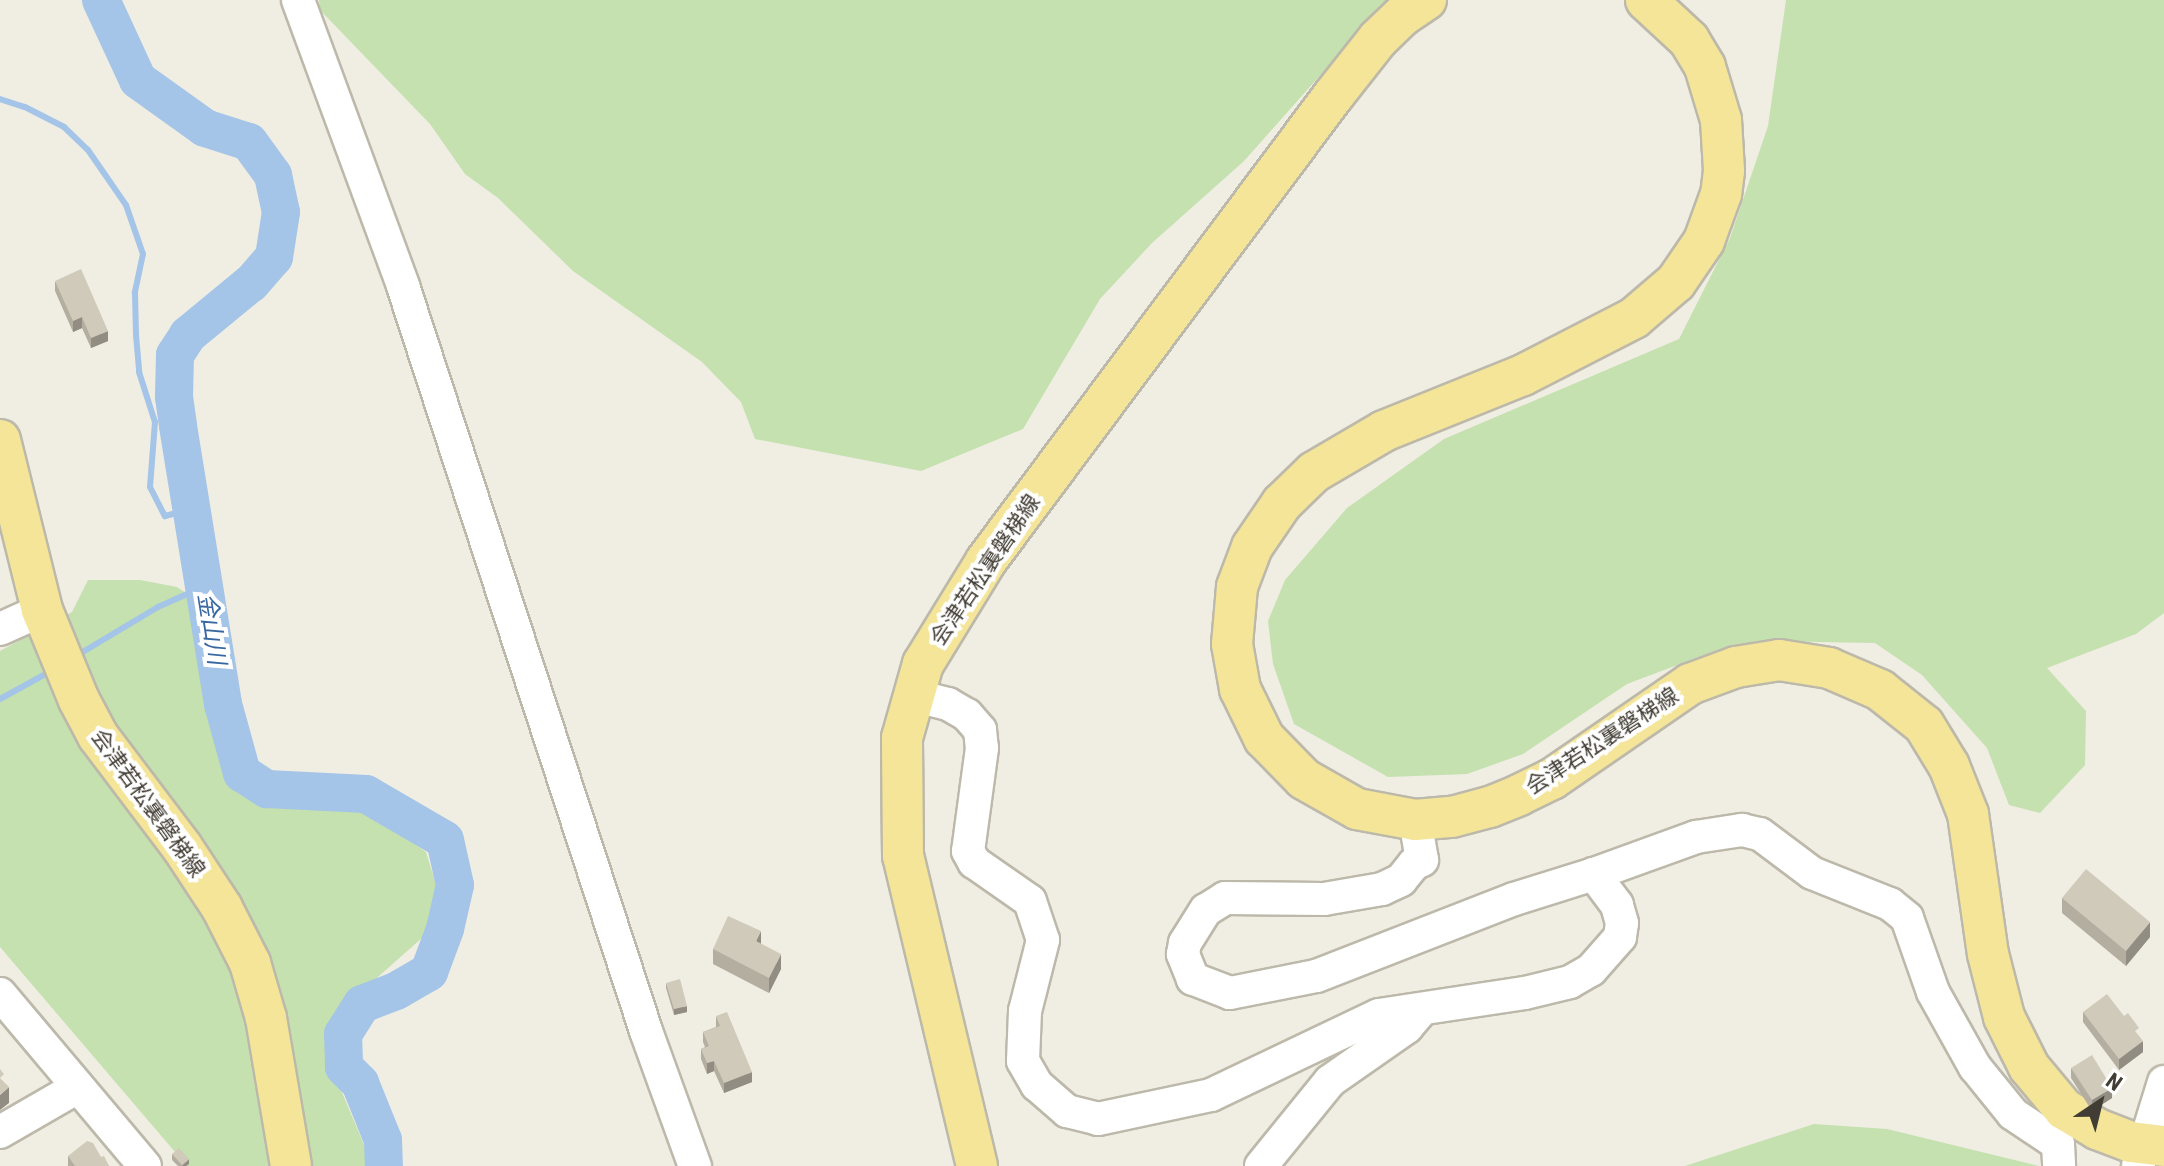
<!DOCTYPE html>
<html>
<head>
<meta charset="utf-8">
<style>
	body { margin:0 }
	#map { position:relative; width:2164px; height:1166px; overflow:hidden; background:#f0ede3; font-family:"Roboto Condensed","Noto Sans JP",sans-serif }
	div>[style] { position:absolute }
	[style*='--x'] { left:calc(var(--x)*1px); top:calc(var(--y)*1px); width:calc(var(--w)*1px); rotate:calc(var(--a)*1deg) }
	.green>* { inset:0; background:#c4e1af }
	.stream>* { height:6px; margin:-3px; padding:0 3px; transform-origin:3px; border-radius:3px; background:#a4c4e8 }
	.river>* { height:38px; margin:-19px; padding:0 19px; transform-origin:19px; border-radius:19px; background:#a4c4e8 }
	.roads { filter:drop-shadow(2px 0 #bdb9aa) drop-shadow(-2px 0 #bdb9aa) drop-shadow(0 2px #bdb9aa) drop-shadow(0 -2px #bdb9aa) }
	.minor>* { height:32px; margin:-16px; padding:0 16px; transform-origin:16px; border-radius:16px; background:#fff }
	.major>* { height:40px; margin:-20px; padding:0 20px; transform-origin:20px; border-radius:20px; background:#f4e598 }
	.wall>* { inset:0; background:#b3aea0 }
	.shaded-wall>* { inset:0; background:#928d82 }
	.building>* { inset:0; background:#d0caba }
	span { translate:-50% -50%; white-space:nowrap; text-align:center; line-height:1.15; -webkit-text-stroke:8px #fff; paint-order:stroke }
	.street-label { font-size:22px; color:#413d34 }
	.water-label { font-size:24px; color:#3968a1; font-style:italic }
	.north { position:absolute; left:2060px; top:1062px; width:80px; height:80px; -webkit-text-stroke:6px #fff; paint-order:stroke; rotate:35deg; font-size:22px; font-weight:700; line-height:32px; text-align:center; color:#413d34 }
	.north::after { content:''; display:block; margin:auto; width:28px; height:36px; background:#413d34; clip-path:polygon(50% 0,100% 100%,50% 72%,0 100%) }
</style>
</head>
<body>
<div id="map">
	<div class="green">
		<div style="clip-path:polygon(319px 0,1387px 0,1244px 161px,1152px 243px,1100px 299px,1023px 429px,921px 471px,755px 439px,741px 402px,702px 362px,573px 271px,498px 198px,465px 174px,430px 124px,320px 10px)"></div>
		<div style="clip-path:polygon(1786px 0,2164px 0,2164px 613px,2136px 634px,2047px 668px,2086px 711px,2085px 765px,2040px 813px,2009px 805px,1987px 748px,1922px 675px,1875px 643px,1759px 641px,1717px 650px,1627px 684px,1523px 754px,1467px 774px,1388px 777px,1294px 724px,1273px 664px,1268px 621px,1285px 580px,1347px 508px,1444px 439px,1679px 339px,1730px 238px,1768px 126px)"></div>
		<div style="clip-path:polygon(88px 580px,140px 580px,177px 587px,197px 600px,208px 635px,221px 736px,255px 786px,287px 804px,339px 799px,357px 803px,392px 817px,404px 836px,426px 852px,437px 888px,431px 919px,423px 937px,370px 984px,337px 1027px,338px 1083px,373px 1166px,187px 1166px,0 947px,0 651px,72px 612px)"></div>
		<div style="clip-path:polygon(1814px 1124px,1887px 1129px,2039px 1166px,1685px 1166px)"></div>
	</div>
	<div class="stream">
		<div style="--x:0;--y:99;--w:26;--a:18"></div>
		<div style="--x:25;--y:107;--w:44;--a:27.1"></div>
		<div style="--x:64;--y:127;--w:33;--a:44"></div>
		<div style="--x:88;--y:150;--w:67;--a:55.4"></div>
		<div style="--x:126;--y:205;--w:52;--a:70.9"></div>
		<div style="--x:143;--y:254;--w:40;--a:102"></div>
		<div style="--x:135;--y:293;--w:42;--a:88.6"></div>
		<div style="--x:136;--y:335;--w:37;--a:85"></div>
		<div style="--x:139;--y:372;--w:52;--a:72.3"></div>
		<div style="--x:155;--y:422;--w:65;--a:94.4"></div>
		<div style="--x:150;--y:487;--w:33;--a:63"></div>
		<div style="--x:165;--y:516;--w:30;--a:-15"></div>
		<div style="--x:76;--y:656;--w:96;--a:-30.9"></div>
		<div style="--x:158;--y:607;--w:51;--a:-24.1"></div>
		<div style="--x:0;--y:699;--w:60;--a:-28.7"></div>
	</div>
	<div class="river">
		<div style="--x:101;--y:0;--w:88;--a:65.2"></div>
		<div style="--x:138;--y:80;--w:82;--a:35.6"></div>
		<div style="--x:205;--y:128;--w:46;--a:17.7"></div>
		<div style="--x:249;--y:142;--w:41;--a:54"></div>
		<div style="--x:273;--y:175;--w:38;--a:78"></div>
		<div style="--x:281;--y:212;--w:46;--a:98.8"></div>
		<div style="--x:274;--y:257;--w:35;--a:131"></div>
		<div style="--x:251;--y:283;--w:82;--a:140.5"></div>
		<div style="--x:188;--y:335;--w:24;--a:123"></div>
		<div style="--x:175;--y:355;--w:42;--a:91.4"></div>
		<div style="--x:174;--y:397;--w:29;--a:82"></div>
		<div style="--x:178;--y:426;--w:282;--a:80.8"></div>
		<div style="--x:223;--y:704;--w:72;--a:74.6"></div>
		<div style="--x:242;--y:773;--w:30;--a:33"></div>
		<div style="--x:267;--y:789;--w:99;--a:2.9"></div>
		<div style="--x:366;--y:794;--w:91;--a:30.2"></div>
		<div style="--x:445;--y:840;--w:46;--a:77.5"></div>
		<div style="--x:455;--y:885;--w:45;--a:102.8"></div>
		<div style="--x:445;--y:929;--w:46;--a:110.4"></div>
		<div style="--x:429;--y:972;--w:38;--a:150"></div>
		<div style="--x:396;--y:991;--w:36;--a:159"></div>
		<div style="--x:362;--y:1004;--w:36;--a:122"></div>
		<div style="--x:343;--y:1034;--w:33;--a:88"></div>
		<div style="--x:344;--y:1067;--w:23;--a:45"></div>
		<div style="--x:360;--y:1083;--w:61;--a:68"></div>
		<div style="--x:383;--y:1140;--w:26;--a:88"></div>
	</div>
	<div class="roads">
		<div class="minor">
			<div style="--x:298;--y:0;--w:305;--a:69.8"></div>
			<div style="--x:403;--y:286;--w:784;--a:71.93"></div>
			<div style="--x:646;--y:1031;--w:144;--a:70.1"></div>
			<div style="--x:0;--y:629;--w:46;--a:-24.3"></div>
			<div style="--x:912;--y:695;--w:37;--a:14"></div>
			<div style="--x:948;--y:704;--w:22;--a:30"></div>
			<div style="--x:967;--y:715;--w:20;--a:49"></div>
			<div style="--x:980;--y:730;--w:18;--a:84"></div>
			<div style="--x:982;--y:748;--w:104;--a:97.7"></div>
			<div style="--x:968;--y:851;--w:13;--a:61"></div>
			<div style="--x:974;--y:862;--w:68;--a:34.9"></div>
			<div style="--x:1030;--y:901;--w:41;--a:71.6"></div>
			<div style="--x:1043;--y:940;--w:73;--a:104.2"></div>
			<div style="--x:1025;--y:1011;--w:50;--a:92.3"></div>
			<div style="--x:1023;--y:1061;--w:28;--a:60"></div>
			<div style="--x:1037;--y:1085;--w:40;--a:41"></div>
			<div style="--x:1067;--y:1111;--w:32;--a:14"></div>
			<div style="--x:1098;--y:1119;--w:116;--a:-12"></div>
			<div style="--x:1211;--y:1095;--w:186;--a:-25.5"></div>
			<div style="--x:1379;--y:1015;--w:148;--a:-8.6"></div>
			<div style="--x:1525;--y:993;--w:46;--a:-13.7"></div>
			<div style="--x:1570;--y:982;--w:24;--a:-30"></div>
			<div style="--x:1591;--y:970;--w:44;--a:-48.7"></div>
			<div style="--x:1620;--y:937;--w:14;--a:-82"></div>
			<div style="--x:1622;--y:923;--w:19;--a:-106"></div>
			<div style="--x:1617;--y:905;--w:39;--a:-127"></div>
			<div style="--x:1594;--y:874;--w:84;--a:162.6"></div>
			<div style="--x:1514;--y:899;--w:212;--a:158.7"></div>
			<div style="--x:1316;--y:976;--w:88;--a:168.8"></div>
			<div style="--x:1230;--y:993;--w:40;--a:-159"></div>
			<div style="--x:1193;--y:979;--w:27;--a:-112"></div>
			<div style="--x:1183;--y:954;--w:11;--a:-80"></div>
			<div style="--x:1185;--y:943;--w:39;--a:-58"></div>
			<div style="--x:1206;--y:910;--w:22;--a:-32"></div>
			<div style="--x:1225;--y:898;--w:99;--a:0.6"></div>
			<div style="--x:1324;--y:899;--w:59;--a:-9.8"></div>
			<div style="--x:1382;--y:889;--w:21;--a:-25"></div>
			<div style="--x:1401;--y:880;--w:21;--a:-51"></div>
			<div style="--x:1414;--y:864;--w:9;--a:-27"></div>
			<div style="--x:1422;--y:860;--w:41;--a:-99.9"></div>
			<div style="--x:1594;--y:874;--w:109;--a:-19.9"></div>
			<div style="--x:1696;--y:837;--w:47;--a:-8.7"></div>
			<div style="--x:1742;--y:830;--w:18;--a:13"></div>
			<div style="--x:1760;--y:834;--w:65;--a:36.9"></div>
			<div style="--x:1812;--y:873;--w:84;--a:21.7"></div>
			<div style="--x:1890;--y:904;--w:22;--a:39"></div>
			<div style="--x:1907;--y:918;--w:78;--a:70.6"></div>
			<div style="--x:1933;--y:992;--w:86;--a:60.8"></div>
			<div style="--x:1975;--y:1067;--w:60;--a:51"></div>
			<div style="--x:2013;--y:1114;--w:54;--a:33.7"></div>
			<div style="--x:2058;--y:1144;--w:22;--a:87"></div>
			<div style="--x:0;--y:994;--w:225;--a:49.9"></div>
			<div style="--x:0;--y:1132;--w:90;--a:-30"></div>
			<div style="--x:1261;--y:1166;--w:109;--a:-50.9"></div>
			<div style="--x:1330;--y:1081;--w:94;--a:-35"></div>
			<div style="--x:1407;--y:1027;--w:23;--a:-50"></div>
			<div style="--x:2138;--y:1166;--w:88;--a:-72.8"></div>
		</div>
		<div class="major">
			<div style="--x:1646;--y:0;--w:59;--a:42.9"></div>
			<div style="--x:1689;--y:40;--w:31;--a:59"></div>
			<div style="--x:1705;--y:67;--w:55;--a:73.2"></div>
			<div style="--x:1721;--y:120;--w:51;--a:86.6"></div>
			<div style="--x:1724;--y:171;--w:23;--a:97"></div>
			<div style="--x:1721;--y:194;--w:50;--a:109.9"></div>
			<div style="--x:1704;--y:241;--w:50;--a:124.3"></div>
			<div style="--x:1676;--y:282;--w:55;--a:139.4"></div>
			<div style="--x:1634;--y:318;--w:125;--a:152.8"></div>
			<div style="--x:1523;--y:375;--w:150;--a:158.1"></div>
			<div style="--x:1384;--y:431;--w:81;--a:149.6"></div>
			<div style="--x:1314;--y:472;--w:45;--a:135.9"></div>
			<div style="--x:1282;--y:503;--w:53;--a:124.3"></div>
			<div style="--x:1252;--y:547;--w:43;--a:110.6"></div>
			<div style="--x:1237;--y:587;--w:57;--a:95"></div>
			<div style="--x:1232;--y:644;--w:46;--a:79.9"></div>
			<div style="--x:1240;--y:689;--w:55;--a:63.9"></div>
			<div style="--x:1264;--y:738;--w:57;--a:45.7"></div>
			<div style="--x:1304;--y:779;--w:61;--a:29.5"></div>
			<div style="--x:1357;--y:809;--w:59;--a:10.7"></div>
			<div style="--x:1415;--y:820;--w:37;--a:-5"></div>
			<div style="--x:1452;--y:817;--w:39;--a:-15"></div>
			<div style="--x:1490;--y:807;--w:31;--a:-22"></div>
			<div style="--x:1519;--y:795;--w:37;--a:-26"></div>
			<div style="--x:1552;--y:779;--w:168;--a:-34.5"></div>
			<div style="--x:1690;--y:684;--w:49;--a:-20.3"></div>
			<div style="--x:1736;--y:667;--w:44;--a:-9.2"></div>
			<div style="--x:1779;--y:660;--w:51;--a:9.1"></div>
			<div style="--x:1829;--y:668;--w:56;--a:23.3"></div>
			<div style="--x:1880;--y:690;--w:56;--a:38.5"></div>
			<div style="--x:1924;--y:725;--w:48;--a:58.6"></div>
			<div style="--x:1949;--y:766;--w:52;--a:68.4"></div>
			<div style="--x:1968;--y:814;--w:141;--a:81.9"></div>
			<div style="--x:1988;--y:954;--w:65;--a:75.7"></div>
			<div style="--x:2004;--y:1017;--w:56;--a:63.4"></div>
			<div style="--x:2029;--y:1067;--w:55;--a:50.2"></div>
			<div style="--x:2064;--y:1109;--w:39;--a:31"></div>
			<div style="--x:2097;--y:1129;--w:36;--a:21"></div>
			<div style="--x:2131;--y:1142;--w:33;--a:7"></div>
			<div style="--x:0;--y:440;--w:175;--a:76.1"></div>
			<div style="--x:42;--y:610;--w:97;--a:67.7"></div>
			<div style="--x:79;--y:700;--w:41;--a:62.2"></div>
			<div style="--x:98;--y:736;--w:139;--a:52.9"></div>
			<div style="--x:182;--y:847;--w:73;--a:56.7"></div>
			<div style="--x:222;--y:908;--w:62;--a:63"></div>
			<div style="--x:250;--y:963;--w:57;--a:73.8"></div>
			<div style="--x:266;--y:1018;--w:150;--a:80.4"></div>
			<div style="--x:977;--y:1166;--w:319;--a:-103.4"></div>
			<div style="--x:903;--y:856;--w:118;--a:-90.5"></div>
			<div style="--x:902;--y:738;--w:77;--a:-74.2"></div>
			<div style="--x:923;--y:664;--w:121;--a:-58.5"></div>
			<div style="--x:986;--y:561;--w:580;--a:-53.27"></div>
			<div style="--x:1333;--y:96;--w:73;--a:-51.7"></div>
			<div style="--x:1378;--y:39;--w:33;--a:-44"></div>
			<div style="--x:1402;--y:16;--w:29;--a:-34"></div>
		</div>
	</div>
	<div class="wall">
		<div style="clip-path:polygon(55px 281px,108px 341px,91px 348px,82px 328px,73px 332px,55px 291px)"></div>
		<div style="clip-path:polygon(2062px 898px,2150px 937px,2126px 966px,2062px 913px)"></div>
		<div style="clip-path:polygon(761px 944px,781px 969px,769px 993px,713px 964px,713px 949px)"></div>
		<div style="clip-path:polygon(666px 983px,687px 1012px,674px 1015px,666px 988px)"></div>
		<div style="clip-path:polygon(2083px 1012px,2139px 1036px,2143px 1052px,2119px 1070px,2083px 1022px)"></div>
		<div style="clip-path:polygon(716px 1016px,752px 1082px,724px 1093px,714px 1071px,707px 1074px,701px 1059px,701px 1049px,705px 1047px,703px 1042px,703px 1032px,716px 1027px)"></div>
		<div style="clip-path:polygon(2071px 1068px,2112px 1098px,2092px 1111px,2071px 1078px)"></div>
		<div style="clip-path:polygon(172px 1154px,189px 1164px,186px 1166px,178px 1166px,172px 1160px)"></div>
		<div style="clip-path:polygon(68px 1156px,101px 1157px,109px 1166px,68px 1166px)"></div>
	</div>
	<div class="shaded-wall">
		<div style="clip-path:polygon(82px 317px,82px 328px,73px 332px,73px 321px)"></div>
		<div style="clip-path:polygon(108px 331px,108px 341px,91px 348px,91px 338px)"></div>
		<div style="clip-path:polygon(2150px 922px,2150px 937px,2126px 966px,2126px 951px)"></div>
		<div style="clip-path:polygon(761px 931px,761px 946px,756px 941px)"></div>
		<div style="clip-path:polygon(781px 954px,781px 969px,769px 993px,769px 978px)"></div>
		<div style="clip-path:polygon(687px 1006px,687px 1012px,674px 1015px,674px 1009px)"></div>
		<div style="clip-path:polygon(2143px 1041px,2143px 1052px,2119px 1070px,2119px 1059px)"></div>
		<div style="clip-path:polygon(714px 1061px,714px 1071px,707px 1074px,707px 1063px)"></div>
		<div style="clip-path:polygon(752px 1072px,752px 1082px,724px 1093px,724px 1083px)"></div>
		<div style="clip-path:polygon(9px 1087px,9px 1103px,0 1110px,0 1095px)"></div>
		<div style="clip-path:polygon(2112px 1088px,2112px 1098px,2092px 1111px,2092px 1100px)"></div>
		<div style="clip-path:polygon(189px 1159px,189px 1164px,186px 1166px,182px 1166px)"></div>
	</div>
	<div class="building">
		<div style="clip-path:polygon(81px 269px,108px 331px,91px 338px,82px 317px,73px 321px,55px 281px)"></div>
		<div style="clip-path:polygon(2086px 869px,2150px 922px,2126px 951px,2062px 898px)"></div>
		<div style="clip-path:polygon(728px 916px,761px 931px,756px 941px,781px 954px,769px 978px,713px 949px)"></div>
		<div style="clip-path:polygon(680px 979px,687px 1006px,674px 1009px,666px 983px)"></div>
		<div style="clip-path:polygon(2107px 994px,2124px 1016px,2128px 1013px,2139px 1028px,2135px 1031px,2143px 1041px,2119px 1059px,2083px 1012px)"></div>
		<div style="clip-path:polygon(727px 1012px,752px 1072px,724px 1083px,714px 1061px,707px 1063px,701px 1049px,709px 1046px,703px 1032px,720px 1026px,716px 1016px)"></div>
		<div style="clip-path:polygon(2092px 1055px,2112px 1088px,2092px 1100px,2071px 1068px)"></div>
		<div style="clip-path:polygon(0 1069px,4px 1074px,0 1078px,9px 1087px,0 1095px)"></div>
		<div style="clip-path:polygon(87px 1141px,93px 1143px,101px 1157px,104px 1156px,109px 1166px,75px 1166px,68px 1156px)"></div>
		<div style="clip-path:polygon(179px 1148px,189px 1159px,182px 1165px,172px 1154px)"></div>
	</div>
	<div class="street-label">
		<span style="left:985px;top:570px;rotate:-56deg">会津若松裏磐梯線</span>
		<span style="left:1602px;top:741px;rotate:-33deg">会津若松裏磐梯線</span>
		<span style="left:148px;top:803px;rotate:54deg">会津若松裏磐梯線</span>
	</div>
	<div class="water-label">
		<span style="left:211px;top:629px;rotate:81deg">金山川</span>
	</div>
	<div class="north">N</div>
</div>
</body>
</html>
